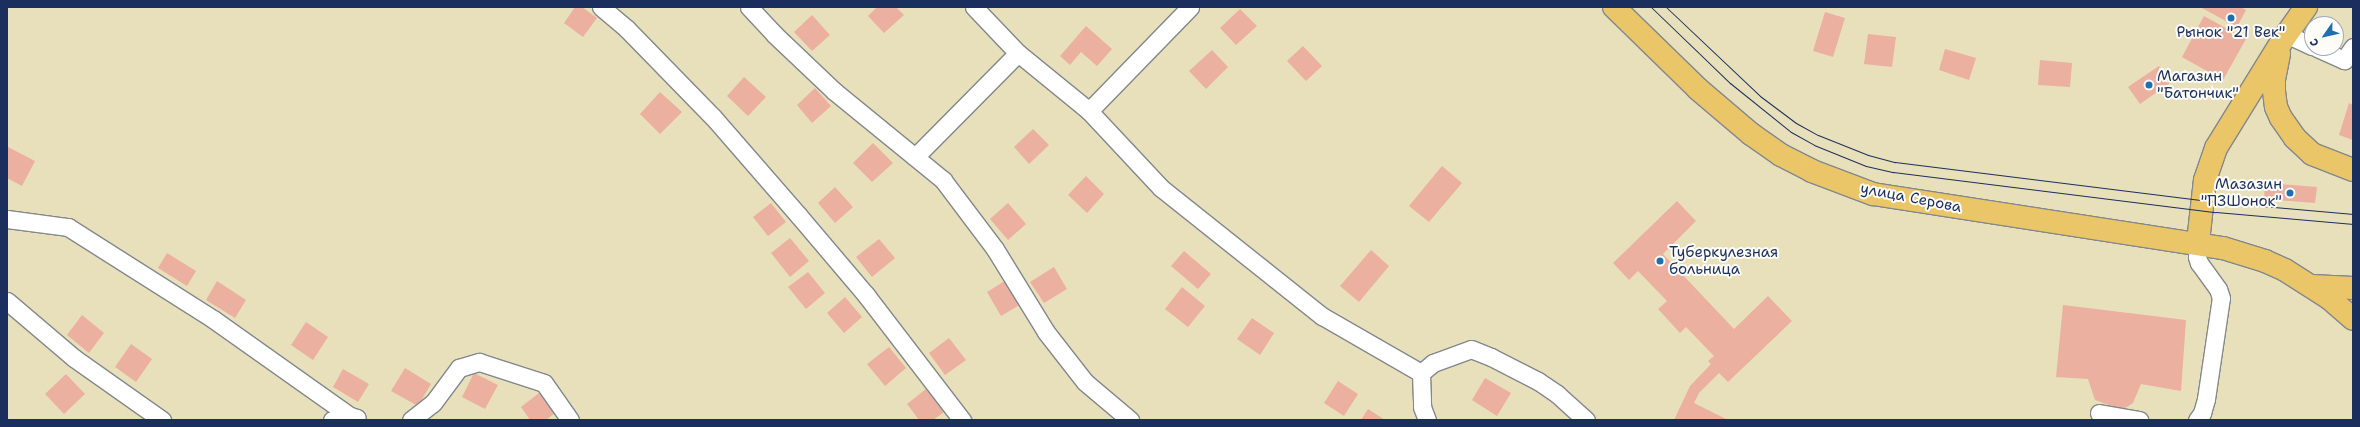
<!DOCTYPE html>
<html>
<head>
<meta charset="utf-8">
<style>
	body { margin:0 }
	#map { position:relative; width:2360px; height:427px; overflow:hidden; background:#e8e0bb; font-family:"Shantell Sans",sans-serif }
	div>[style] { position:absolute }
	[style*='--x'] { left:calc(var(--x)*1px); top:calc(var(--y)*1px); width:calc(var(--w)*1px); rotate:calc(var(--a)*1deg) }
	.building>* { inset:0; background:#ebb09f }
	.roads { filter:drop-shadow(1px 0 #82888c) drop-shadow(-1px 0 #82888c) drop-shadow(0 1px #82888c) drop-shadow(0 -1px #82888c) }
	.minor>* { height:17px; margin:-8.5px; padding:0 8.5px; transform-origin:8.5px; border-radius:8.5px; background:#fff }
	.major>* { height:22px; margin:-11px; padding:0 11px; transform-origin:11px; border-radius:11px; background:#ebc669 }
	.tram>* { height:1px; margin:-0.5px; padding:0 0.5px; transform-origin:0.5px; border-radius:0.5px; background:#1b2f5e }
	.dots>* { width:11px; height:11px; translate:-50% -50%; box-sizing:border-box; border:2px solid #fdfcf7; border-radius:50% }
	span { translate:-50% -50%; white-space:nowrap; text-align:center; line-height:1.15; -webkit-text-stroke:4px #fdfcf7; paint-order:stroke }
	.poi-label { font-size:15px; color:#1b2f5e }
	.left { translate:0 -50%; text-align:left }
	.right { translate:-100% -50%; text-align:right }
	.street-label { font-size:15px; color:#1b2f5e }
	.frame { position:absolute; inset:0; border:8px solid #1b2f5e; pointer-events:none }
	.north { position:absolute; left:2304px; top:16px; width:40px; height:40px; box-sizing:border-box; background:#fdfcf7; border:1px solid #a3aaba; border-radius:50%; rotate:236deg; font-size:11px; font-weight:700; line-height:16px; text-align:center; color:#1b2f5e }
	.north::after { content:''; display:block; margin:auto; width:14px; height:18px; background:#1f6fb2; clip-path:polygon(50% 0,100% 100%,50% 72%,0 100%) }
</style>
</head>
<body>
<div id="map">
	<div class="building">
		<div style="clip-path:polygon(575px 7px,582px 7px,597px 18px,583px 37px,564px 23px)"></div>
		<div style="clip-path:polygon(877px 7px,896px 7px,904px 15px,884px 33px,868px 16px)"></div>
		<div style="clip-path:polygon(2200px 7px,2241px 7px,2246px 10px,2237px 27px)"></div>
		<div style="clip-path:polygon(1240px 9px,1257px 26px,1236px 45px,1220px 28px)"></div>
		<div style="clip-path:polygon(1825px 12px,1845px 18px,1833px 57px,1813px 51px)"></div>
		<div style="clip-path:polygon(812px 15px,830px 35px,812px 51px,794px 32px)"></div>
		<div style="clip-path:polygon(2204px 16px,2246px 39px,2223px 80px,2182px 57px)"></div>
		<div style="clip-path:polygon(1086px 26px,1112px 49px,1097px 66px,1081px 52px,1070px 65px,1060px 56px)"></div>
		<div style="clip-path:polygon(1868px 34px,1896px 37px,1892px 67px,1864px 64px)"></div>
		<div style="clip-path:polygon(1303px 46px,1322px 66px,1306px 81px,1287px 61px)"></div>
		<div style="clip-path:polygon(1945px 49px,1976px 58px,1969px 80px,1939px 70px)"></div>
		<div style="clip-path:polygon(1212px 50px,1228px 67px,1206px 89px,1189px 71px)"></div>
		<div style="clip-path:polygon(2040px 60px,2072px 63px,2070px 87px,2038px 85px)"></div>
		<div style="clip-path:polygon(2159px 66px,2170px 83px,2140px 104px,2128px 87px)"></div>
		<div style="clip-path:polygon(744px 77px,766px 97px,748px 116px,727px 96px)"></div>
		<div style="clip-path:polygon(815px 88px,831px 106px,812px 123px,797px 105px)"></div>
		<div style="clip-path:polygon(660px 92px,682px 112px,660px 134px,640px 114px)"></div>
		<div style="clip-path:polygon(2349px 103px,2353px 105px,2353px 140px,2339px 135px)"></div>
		<div style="clip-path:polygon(1033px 129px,1049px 145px,1029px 164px,1014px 147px)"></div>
		<div style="clip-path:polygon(873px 143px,893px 163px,872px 182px,853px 163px)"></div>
		<div style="clip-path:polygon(8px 147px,35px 161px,22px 186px,7px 178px)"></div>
		<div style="clip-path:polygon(1442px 166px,1462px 183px,1429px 222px,1409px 206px)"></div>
		<div style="clip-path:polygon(1086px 176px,1104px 194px,1087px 213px,1068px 195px)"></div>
		<div style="clip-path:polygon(2265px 183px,2317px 187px,2315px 203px,2264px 199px)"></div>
		<div style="clip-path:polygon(835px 187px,853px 207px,835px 223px,818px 203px)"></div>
		<div style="clip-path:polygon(1677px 201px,1696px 221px,1663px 254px,1734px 329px,1768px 296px,1792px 321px,1728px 382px,1719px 373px,1699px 393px,1694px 403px,1728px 420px,1674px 420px,1690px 386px,1711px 364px,1708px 361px,1714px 356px,1686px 327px,1680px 333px,1658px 309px,1667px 301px,1638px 271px,1629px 280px,1613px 263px)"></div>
		<div style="clip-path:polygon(771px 203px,786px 222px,768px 236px,753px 217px)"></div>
		<div style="clip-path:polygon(1008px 203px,1026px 224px,1008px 240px,990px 219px)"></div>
		<div style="clip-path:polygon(790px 238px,809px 261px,790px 277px,771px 253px)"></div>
		<div style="clip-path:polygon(879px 239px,895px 258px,872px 277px,856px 257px)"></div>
		<div style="clip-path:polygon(1371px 250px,1389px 266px,1359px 302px,1340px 286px)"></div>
		<div style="clip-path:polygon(1184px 251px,1211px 274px,1198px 289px,1171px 266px)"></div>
		<div style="clip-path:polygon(167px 253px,196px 271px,187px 286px,158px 268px)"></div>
		<div style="clip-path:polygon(1054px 267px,1067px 289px,1044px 303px,1030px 282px)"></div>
		<div style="clip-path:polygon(808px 272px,825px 293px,806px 309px,788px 287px)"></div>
		<div style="clip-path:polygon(1008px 279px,1023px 303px,1001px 316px,987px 292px)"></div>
		<div style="clip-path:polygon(217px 281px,246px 300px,235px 318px,206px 300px)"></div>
		<div style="clip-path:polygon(1182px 287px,1205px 306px,1188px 327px,1165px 309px)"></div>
		<div style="clip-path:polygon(845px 297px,862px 317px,844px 333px,827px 313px)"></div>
		<div style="clip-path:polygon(2063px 305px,2186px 320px,2181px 391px,2141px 384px,2133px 403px,2122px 410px,2095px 400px,2088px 379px,2056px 377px)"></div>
		<div style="clip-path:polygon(82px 315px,104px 333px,89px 353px,67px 335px)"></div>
		<div style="clip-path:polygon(1252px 318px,1274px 333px,1260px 355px,1237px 339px)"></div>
		<div style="clip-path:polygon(306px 322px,328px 337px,313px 360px,291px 345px)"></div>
		<div style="clip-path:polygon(949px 338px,966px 360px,945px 375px,929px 353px)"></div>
		<div style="clip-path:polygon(131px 344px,152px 359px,136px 382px,115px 367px)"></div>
		<div style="clip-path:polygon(889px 347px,906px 368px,885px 386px,867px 364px)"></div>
		<div style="clip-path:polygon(405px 368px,431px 384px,418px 406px,391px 391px)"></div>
		<div style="clip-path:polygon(343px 369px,369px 384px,358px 402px,333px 387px)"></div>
		<div style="clip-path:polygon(474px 373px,498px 385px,485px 409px,462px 397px)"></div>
		<div style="clip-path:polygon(66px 374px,85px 394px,64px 414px,45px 394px)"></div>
		<div style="clip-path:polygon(1485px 378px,1511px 393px,1497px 416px,1472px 400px)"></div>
		<div style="clip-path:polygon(1338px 381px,1358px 394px,1344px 416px,1324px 403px)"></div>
		<div style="clip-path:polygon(926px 389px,944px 412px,933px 420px,919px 420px,907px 404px)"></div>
		<div style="clip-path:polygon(539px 393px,555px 413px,546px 420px,530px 420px,521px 407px)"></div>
		<div style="clip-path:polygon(1368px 409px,1385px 420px,1361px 420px)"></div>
	</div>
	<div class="roads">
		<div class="minor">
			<div style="--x:601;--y:7;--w:33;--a:40"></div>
			<div style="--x:626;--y:28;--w:124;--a:45.7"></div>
			<div style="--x:713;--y:117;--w:131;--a:49"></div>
			<div style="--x:799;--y:216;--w:104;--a:49.7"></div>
			<div style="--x:866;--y:295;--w:158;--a:52.5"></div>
			<div style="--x:749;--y:7;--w:37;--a:47"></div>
			<div style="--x:774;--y:34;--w:83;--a:43.5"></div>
			<div style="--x:834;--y:91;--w:141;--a:39.2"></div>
			<div style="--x:943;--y:180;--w:86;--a:53"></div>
			<div style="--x:995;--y:249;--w:97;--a:58.4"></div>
			<div style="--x:1046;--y:332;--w:63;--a:52"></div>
			<div style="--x:1085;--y:382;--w:59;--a:40.2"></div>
			<div style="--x:974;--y:7;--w:64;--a:46.3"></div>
			<div style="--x:1018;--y:53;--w:92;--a:39.2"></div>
			<div style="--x:1089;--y:111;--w:145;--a:-45.8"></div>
			<div style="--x:2286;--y:34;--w:29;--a:25"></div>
			<div style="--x:2317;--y:48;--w:30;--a:24"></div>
			<div style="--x:2344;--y:60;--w:16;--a:-55"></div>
			<div style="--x:1089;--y:111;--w:105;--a:46.9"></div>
			<div style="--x:1161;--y:188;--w:206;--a:38.5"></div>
			<div style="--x:1322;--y:316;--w:114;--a:29.9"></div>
			<div style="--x:1421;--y:373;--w:16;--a:-40"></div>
			<div style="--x:1433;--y:363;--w:40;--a:-20.2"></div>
			<div style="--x:1471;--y:349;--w:22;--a:22"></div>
			<div style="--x:1491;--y:357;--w:53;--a:27.1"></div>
			<div style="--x:1538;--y:381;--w:23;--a:34"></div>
			<div style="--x:1557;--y:394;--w:39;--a:42"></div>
			<div style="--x:915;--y:157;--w:146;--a:-45.3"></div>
			<div style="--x:7;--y:219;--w:62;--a:7.5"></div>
			<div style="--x:68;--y:227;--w:172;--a:32.4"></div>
			<div style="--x:213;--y:319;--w:168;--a:35.3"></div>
			<div style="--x:7;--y:301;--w:88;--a:40.4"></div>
			<div style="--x:74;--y:358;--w:108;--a:35.2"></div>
			<div style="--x:1421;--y:373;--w:34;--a:88"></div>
			<div style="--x:1422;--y:407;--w:14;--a:69"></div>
			<div style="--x:2099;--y:413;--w:41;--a:9.9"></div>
			<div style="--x:332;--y:420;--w:18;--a:-13"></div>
			<div style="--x:350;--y:416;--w:7;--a:16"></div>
			<div style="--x:411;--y:420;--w:28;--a:-38"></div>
			<div style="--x:433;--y:403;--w:44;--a:-53.4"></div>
			<div style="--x:459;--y:368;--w:21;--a:-17"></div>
			<div style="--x:479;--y:362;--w:68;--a:17.9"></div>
			<div style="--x:544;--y:383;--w:45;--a:54.9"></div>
			<div style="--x:2197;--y:420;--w:9;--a:-54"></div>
			<div style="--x:2202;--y:413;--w:15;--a:-74"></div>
			<div style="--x:2206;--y:399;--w:102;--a:-81.6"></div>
			<div style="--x:2221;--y:298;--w:9;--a:-108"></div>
			<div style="--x:2218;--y:289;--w:32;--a:-126"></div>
			<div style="--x:2199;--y:263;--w:6;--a:-108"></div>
			<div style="--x:2197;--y:257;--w:15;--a:-86"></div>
		</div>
		<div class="major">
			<div style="--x:1614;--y:7;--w:117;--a:44.3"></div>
			<div style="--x:1698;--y:89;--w:70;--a:40.3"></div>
			<div style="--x:1751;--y:134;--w:37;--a:35"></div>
			<div style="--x:1781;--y:155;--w:35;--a:27"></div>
			<div style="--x:1812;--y:171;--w:65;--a:20.7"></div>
			<div style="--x:1873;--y:194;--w:354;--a:8.8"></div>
			<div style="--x:2223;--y:248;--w:44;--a:17.2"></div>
			<div style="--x:2265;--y:261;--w:22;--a:24"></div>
			<div style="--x:2285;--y:270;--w:52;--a:32.5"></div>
			<div style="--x:2329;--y:298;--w:32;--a:41"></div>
			<div style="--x:2279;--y:54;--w:26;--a:101"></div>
			<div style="--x:2274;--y:80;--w:11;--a:90"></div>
			<div style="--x:2274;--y:91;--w:16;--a:83"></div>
			<div style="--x:2276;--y:107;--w:12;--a:66"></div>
			<div style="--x:2281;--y:118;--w:24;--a:55"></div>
			<div style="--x:2295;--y:138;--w:23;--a:43"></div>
			<div style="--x:2312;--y:154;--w:44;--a:21.3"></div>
			<div style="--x:2198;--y:242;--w:62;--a:-83.6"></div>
			<div style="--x:2205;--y:180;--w:34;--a:-71"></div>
			<div style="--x:2216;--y:148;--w:126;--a:-58.3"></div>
			<div style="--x:2282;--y:41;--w:42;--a:-54.8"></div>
			<div style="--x:2312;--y:286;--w:41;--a:2.8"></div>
		</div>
	</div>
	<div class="tram">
		<div style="--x:1651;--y:7;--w:110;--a:43.9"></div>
		<div style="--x:1730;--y:83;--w:78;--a:38.8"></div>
		<div style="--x:1791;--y:132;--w:26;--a:29"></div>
		<div style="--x:1814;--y:145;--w:56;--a:22"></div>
		<div style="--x:1866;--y:166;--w:28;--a:13"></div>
		<div style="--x:1893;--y:172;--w:325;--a:7.1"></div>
		<div style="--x:2216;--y:212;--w:138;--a:5"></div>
		<div style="--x:1666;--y:7;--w:129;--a:43.4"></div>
		<div style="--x:1760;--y:96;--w:45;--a:36.9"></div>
		<div style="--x:1796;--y:123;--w:25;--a:29"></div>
		<div style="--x:1818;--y:135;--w:54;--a:21.8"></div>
		<div style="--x:1868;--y:155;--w:28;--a:15"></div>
		<div style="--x:1895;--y:162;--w:324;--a:7.1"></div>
		<div style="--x:2217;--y:202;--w:137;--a:5"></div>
	</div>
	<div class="dots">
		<div style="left:2231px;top:18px;background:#1f6fb2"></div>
		<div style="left:2149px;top:85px;background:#1f6fb2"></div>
		<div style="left:2290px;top:193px;background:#1f6fb2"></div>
		<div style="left:1660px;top:261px;background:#1f6fb2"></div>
	</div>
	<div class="poi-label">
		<span style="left:2231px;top:33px">Рынок "21 Век"</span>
		<span class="left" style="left:2157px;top:85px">Магазин<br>"Батончик"</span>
		<span class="right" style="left:2282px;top:193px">Мазазин<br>"ПЗШонок"</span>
		<span class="left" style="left:1669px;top:261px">Туберкулезная<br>больница</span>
	</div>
	<div class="street-label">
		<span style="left:1911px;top:198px;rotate:11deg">улица Серова</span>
	</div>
	<div class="frame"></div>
	<div class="north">С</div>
</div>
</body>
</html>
